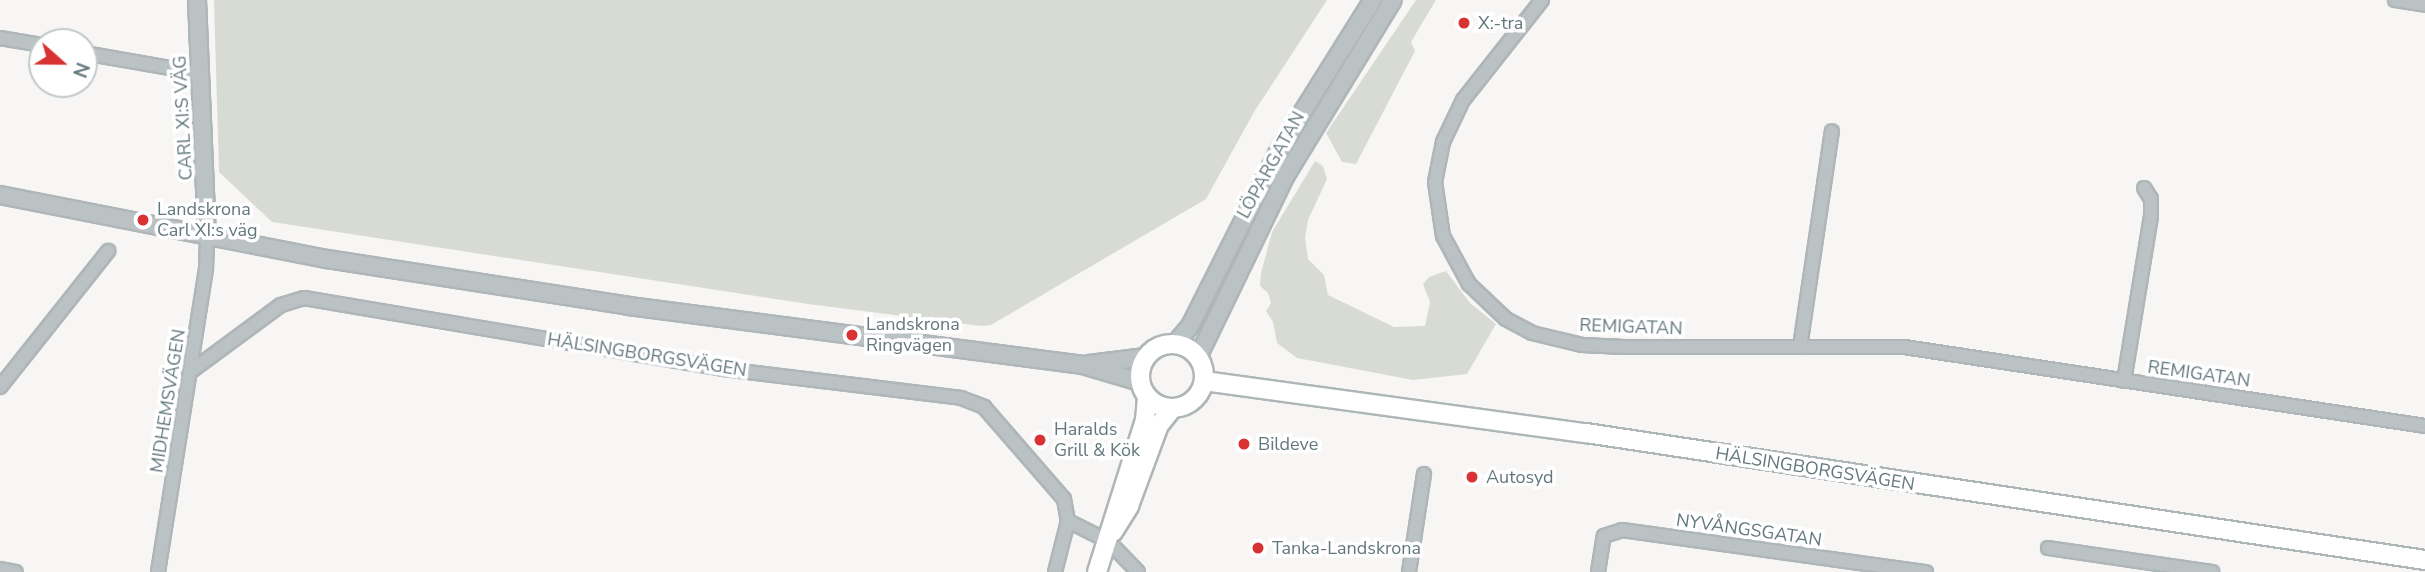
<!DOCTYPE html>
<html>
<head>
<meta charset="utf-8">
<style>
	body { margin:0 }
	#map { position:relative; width:2425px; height:572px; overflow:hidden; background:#f7f6f4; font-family:"Nunito Sans",sans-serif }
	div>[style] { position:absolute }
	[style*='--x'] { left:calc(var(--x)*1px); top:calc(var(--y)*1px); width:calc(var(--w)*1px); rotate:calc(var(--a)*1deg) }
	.green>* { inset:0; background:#d8dbd3 }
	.roads { filter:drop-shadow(2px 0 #aeb6b8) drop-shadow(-2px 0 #aeb6b8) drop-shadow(0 2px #aeb6b8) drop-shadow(0 -2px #aeb6b8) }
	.minor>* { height:12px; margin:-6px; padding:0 6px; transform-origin:6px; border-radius:6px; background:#bbc2c3 }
	.tertiary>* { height:16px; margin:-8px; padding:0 8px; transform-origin:8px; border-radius:8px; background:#bbc2c3 }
	.secondary>* { height:18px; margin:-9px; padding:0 9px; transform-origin:9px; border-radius:9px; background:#fff }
	.secondary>.ring { margin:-9px; padding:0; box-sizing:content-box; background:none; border:18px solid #fff; border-radius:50% }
	.dots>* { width:19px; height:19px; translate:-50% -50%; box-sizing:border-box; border:4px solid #fff; border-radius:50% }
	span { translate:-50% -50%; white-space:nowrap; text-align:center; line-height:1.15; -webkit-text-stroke:7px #fff; paint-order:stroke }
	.poi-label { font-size:18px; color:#63787d }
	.left { translate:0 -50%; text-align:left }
	.street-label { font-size:18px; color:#63787d }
	.north { position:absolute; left:28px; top:28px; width:70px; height:70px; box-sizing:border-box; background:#fff; border:2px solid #c1c9cb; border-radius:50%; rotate:111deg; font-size:19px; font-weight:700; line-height:28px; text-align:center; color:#63787d }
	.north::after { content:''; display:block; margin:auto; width:24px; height:32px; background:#d83232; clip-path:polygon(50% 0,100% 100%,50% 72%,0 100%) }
</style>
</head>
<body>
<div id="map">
	<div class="green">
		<div style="clip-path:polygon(214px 0,1327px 0,1254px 112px,1206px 199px,991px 325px,981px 326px,808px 304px,272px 222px,219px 172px)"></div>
		<div style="clip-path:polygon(1416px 0,1436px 0,1411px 42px,1415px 51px,1356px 164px,1342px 162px,1326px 133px)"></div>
		<div style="clip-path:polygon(1315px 161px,1323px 166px,1327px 179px,1308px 220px,1305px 237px,1308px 259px,1324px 275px,1328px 295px,1394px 327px,1425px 326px,1430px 302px,1423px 284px,1429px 277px,1446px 271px,1470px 303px,1496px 324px,1467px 374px,1413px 380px,1297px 358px,1277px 343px,1273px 322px,1266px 311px,1271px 303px,1268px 293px,1260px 286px,1261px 273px,1272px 232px)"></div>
	</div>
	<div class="roads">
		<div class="minor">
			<div style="--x:1542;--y:0;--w:127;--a:128.3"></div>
			<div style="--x:1463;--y:100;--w:47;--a:115.5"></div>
			<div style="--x:1443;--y:142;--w:41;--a:101.3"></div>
			<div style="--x:1435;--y:182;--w:55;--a:81.6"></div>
			<div style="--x:1443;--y:236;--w:55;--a:61.6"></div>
			<div style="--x:1469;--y:284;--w:51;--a:43.4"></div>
			<div style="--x:1506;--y:319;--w:30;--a:28"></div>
			<div style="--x:1532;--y:333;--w:51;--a:13.5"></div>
			<div style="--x:1582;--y:345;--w:42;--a:2.7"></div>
			<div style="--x:1624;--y:347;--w:280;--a:0"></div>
			<div style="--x:1904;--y:347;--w:527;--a:8.62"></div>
			<div style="--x:2395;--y:0;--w:30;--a:9"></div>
			<div style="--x:0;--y:38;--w:43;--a:9.5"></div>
			<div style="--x:84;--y:53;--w:117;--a:9.9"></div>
			<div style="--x:1800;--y:347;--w:218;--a:-81.6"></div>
			<div style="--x:190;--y:372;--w:113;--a:-36.4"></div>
			<div style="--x:281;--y:305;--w:24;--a:-17"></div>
			<div style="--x:304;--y:298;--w:425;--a:9.6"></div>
			<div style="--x:723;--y:369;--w:240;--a:6.9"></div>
			<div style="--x:961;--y:398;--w:25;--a:21"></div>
			<div style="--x:984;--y:407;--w:122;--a:49"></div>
			<div style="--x:1064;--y:499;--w:22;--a:80"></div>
			<div style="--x:1068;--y:521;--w:53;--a:104.3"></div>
			<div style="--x:2124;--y:381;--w:167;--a:-80.7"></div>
			<div style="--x:2151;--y:216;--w:17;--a:-90"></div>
			<div style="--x:2151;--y:199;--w:13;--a:-122"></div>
			<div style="--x:0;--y:387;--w:174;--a:-51.5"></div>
			<div style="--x:1068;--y:521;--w:45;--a:26.6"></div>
			<div style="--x:1108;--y:541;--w:43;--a:45.9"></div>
			<div style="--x:2048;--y:548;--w:166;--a:8.3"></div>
			<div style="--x:0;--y:569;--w:16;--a:11"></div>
			<div style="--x:158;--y:572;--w:308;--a:-81"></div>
			<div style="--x:206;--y:268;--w:34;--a:-88"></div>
			<div style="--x:1409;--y:572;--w:99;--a:-81.3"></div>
			<div style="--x:1598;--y:572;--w:36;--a:-81"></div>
			<div style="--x:1604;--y:536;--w:19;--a:-18"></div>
			<div style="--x:1622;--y:530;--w:307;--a:7.9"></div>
		</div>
		<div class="tertiary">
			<div style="--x:197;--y:0;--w:234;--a:87.6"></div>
			<div style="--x:0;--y:195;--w:333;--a:11.1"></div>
			<div style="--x:327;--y:259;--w:306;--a:8.8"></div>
			<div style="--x:629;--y:306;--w:458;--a:7.4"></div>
			<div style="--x:1083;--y:365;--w:59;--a:16.6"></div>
			<div style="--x:1175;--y:344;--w:23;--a:-50"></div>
			<div style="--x:1190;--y:326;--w:199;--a:-63.2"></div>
			<div style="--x:1280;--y:148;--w:175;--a:-57.9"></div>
			<div style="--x:1198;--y:357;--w:202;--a:-64.2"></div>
			<div style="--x:1286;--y:175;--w:205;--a:-58.6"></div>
			<div style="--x:1089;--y:364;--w:57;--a:-7"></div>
		</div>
		<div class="secondary">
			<div class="ring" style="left:1140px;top:344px;width:46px;height:46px"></div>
			<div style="--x:1204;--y:381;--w:386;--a:7.8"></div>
			<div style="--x:1586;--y:433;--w:849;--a:8.61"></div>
			<div style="--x:1113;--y:532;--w:31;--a:-58"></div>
			<div style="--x:1129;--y:506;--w:86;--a:-69.7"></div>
			<div style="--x:1159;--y:425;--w:22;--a:-51"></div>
			<div style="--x:1097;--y:572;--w:159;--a:-72.5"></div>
			<div style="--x:1145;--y:420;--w:24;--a:-85"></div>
		</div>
	</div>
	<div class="dots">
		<div style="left:1464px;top:23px;background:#d83232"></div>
		<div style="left:143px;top:220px;background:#d83232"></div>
		<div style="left:852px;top:335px;background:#d83232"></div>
		<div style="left:1040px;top:440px;background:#d83232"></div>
		<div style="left:1244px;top:444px;background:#d83232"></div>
		<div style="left:1472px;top:477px;background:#d83232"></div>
		<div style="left:1258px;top:548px;background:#d83232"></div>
	</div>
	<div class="poi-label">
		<span class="left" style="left:1478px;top:23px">X:-tra</span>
		<span class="left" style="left:157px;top:220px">Landskrona<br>Carl XI:s väg</span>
		<span class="left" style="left:866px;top:335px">Landskrona<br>Ringvägen</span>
		<span class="left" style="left:1054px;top:440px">Haralds<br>Grill &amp; Kök</span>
		<span class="left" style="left:1258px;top:444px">Bildeve</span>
		<span class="left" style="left:1486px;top:477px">Autosyd</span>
		<span class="left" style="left:1272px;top:548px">Tanka-Landskrona</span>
	</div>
	<div class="street-label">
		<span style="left:183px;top:118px;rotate:-93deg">CARL XI:S VÄG</span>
		<span style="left:1271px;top:165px;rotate:-61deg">LÖPARGATAN</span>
		<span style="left:1631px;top:327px;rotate:2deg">REMIGATAN</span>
		<span style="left:647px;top:355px;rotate:9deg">HÄLSINGBORGSVÄGEN</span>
		<span style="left:2199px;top:374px;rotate:8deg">REMIGATAN</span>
		<span style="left:168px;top:401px;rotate:-81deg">MIDHEMSVÄGEN</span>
		<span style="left:1815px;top:469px;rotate:9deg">HÄLSINGBORGSVÄGEN</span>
		<span style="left:1749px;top:530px;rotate:8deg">NYVÅNGSGATAN</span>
	</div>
	<div class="north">N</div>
</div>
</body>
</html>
